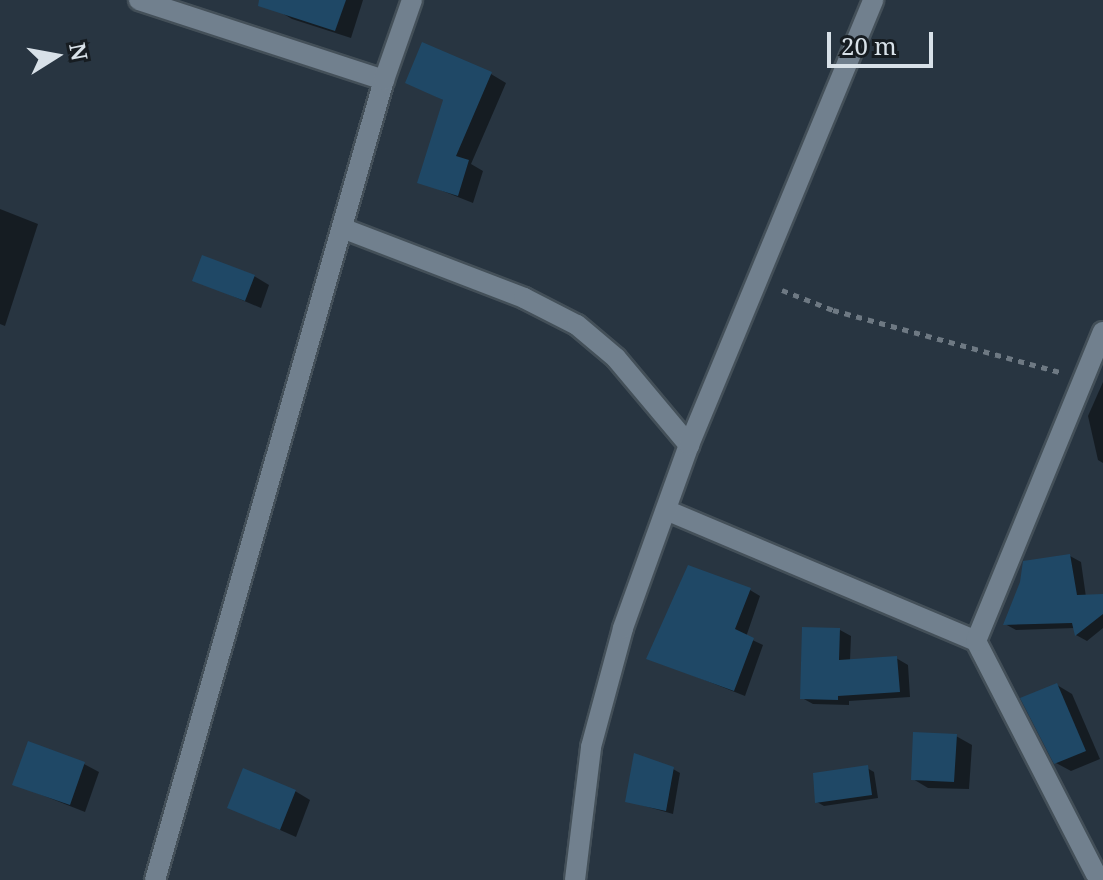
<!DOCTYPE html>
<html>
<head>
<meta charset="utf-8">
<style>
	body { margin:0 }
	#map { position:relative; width:1103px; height:880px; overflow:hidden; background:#283541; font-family:"Noto Serif",serif }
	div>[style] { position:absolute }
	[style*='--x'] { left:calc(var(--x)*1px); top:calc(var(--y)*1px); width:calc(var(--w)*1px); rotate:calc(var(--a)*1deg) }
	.shadow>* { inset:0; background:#0007 }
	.building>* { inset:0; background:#1f4866 }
	.path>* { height:5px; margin-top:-2.5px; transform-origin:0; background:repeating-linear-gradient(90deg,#6e7983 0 6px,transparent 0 12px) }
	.roads { filter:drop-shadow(2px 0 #445059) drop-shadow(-2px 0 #445059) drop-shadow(0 2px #445059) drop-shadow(0 -2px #445059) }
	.minor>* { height:20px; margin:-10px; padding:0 10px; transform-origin:10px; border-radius:10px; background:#71808e }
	span { translate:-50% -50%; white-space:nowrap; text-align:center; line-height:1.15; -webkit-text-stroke:7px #161c21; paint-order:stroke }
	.north { position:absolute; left:16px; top:16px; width:80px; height:80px; -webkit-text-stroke:6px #161c21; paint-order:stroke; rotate:79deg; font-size:22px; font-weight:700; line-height:32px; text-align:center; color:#d8e1e8 }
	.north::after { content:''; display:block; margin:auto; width:28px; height:36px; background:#d8e1e8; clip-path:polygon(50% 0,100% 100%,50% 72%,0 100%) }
	.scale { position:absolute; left:827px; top:32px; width:106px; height:36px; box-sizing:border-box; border:4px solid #d8e1e8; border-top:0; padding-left:10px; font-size:24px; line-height:28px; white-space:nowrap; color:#d8e1e8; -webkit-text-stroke:6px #161c21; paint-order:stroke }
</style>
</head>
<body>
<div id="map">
	<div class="shadow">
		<div style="clip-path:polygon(281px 0,363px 0,351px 38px,292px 19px,277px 10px)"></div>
		<div style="clip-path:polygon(491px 74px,506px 83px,471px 164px,483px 171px,473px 203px,420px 182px,445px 101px,408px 82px)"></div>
		<div style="clip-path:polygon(0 209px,38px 224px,5px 326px,0 324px)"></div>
		<div style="clip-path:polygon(254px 276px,269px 285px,261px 308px,195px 280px)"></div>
		<div style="clip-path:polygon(1103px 382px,1103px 463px,1098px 460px,1088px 416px)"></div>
		<div style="clip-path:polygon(1070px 556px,1081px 562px,1086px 597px,1103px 596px,1103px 628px,1087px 641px,1076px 635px,1075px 628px,1016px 630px,1005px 624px,1022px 582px)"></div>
		<div style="clip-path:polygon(750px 590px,760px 596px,746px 637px,763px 645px,745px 696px,649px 658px)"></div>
		<div style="clip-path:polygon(840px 630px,851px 636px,850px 661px,896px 658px,908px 665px,910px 697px,849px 701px,849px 705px,813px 704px,802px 698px)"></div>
		<div style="clip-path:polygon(1057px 685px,1072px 694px,1100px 759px,1071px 771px,1056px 763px)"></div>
		<div style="clip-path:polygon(956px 736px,972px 745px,969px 789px,928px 788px,913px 779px)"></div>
		<div style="clip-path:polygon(84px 764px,99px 772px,85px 812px,14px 784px)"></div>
		<div style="clip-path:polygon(867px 768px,874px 772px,878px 798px,824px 806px,817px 802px)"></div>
		<div style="clip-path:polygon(673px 769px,680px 773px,673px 814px,627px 801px)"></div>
		<div style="clip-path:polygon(295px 791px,310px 800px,296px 837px,230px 808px)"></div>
	</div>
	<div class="building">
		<div style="clip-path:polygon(259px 0,346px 0,335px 31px,258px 6px)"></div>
		<div style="clip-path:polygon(422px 42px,492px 72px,456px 156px,469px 160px,458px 196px,417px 183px,443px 100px,405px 83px)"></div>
		<div style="clip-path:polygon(202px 255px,255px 275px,245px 301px,192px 281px)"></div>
		<div style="clip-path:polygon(1070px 554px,1077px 595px,1103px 594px,1103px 614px,1075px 636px,1072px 623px,1003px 625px,1020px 582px,1023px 561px)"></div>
		<div style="clip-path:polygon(688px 565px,751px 588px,735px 629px,754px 638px,734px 691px,646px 659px)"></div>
		<div style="clip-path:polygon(802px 627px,840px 628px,839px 660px,897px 656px,900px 692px,838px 696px,838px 700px,800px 699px)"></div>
		<div style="clip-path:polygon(1057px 683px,1086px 751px,1054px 764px,1020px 698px)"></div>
		<div style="clip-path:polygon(913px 732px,957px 734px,954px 782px,911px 780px)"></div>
		<div style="clip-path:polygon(28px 741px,85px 762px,70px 805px,12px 785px)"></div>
		<div style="clip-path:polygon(634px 753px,674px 767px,666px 811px,625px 802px)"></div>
		<div style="clip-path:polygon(868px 765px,872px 795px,815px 803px,813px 773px)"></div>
		<div style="clip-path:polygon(243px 768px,296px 790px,280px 830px,227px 808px)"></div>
	</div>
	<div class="path">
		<div style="--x:782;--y:290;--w:55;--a:21.4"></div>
		<div style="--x:833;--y:310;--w:235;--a:15.3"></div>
	</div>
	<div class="roads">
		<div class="minor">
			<div style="--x:139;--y:0;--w:258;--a:18.1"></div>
			<div style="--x:342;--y:228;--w:195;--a:21"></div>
			<div style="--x:524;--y:298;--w:59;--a:27"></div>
			<div style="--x:577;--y:325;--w:51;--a:40.2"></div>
			<div style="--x:616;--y:358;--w:114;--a:50"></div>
			<div style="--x:666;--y:510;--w:337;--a:22.9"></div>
			<div style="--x:976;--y:641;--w:262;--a:62.8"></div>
			<div style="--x:976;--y:641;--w:334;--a:-67.7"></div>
			<div style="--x:155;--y:880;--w:832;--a:-74.03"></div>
			<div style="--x:384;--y:80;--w:85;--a:-70.7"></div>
			<div style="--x:575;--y:880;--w:134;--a:-83.1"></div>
			<div style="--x:591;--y:747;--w:123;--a:-74.9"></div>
			<div style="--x:623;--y:628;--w:195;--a:-70.2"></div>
			<div style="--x:689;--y:445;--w:482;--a:-67.5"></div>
		</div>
	</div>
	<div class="north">N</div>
	<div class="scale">20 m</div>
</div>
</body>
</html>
